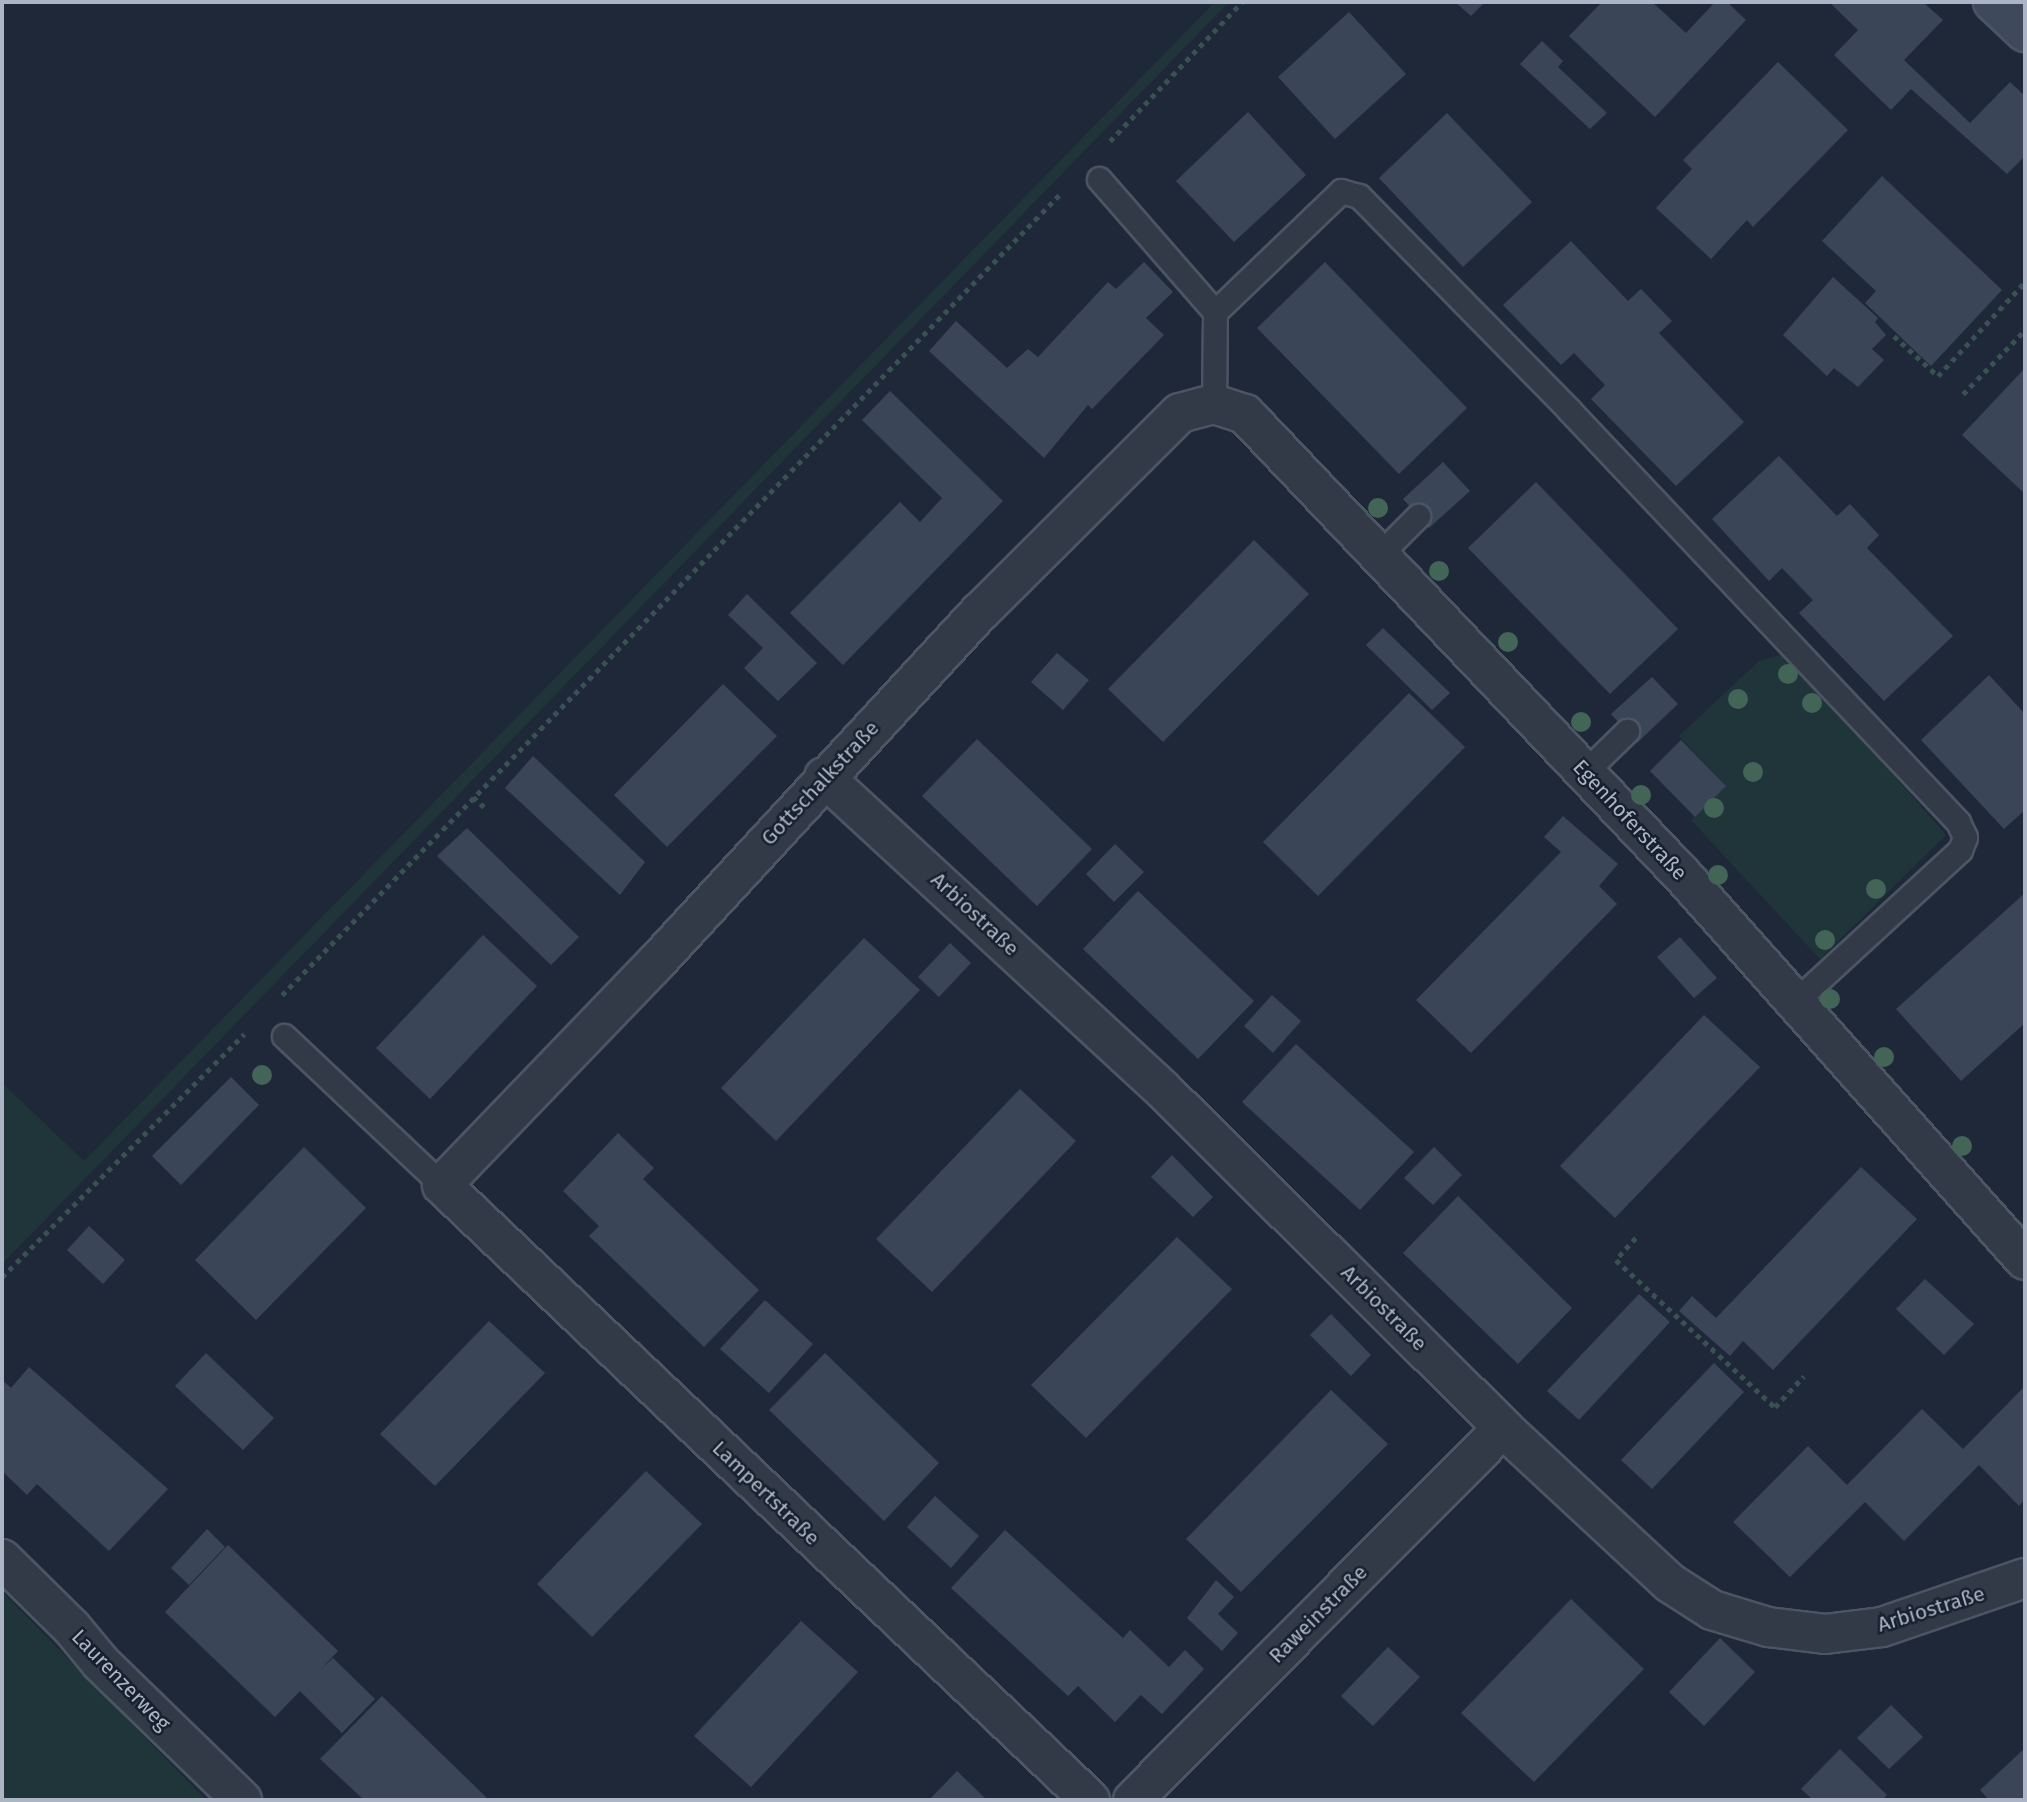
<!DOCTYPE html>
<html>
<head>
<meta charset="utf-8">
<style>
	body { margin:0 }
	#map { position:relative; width:2027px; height:1802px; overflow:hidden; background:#1e2838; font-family:"Fira Sans",sans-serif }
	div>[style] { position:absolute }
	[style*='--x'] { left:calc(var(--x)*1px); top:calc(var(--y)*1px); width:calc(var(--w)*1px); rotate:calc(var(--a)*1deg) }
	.green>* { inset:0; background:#203539 }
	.building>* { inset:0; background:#3a4658 }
	.path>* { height:4.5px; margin-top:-2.25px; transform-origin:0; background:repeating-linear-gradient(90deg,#3a5153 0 5px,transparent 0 10px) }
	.roads { filter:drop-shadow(2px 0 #4c5563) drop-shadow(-2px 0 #4c5563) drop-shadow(0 2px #4c5563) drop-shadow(0 -2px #4c5563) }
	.lane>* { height:23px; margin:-11.5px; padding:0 11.5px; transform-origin:11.5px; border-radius:11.5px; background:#323a48 }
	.street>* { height:38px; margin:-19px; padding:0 19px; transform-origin:19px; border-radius:19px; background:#323a48 }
	.secondary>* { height:38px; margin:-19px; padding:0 19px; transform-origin:19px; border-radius:19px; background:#3f495c }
	.trees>* { width:20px; height:20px; margin:-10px; border-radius:50%; background:#436557 }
	span { translate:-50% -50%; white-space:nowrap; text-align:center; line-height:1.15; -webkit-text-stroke:5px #17202d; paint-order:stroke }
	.street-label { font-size:21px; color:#abb5c5 }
	.frame { position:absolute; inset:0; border:4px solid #abb5c5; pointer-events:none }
</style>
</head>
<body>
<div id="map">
	<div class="green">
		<div style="clip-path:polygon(1215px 2px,1229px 2px,2px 1264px,2px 1083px,84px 1161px)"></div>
		<div style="clip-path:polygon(1779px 655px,1793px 659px,1946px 835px,1820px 959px,1691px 820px,1726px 786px,1679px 736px,1759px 661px)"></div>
		<div style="clip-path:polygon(2px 1591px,206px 1800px,2px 1800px)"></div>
	</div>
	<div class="building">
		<div style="clip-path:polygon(1455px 2px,1485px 2px,1471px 16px)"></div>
		<div style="clip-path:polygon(1602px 2px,1652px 2px,1686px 33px,1715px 2px,1727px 2px,1746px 20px,1655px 117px,1569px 36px)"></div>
		<div style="clip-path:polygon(1829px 2px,1923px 2px,1943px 20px,1904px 60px,1970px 123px,2010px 82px,2025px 96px,2025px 156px,2007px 174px,1911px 89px,1891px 110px,1834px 55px,1858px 30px)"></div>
		<div style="clip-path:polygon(1349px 12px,1406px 74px,1335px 139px,1278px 77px)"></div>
		<div style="clip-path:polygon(1542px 41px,1563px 61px,1558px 67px,1607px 113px,1590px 129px,1520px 64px)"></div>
		<div style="clip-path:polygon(1778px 62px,1848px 130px,1753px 227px,1747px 220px,1711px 259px,1656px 208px,1692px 169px,1683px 160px)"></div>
		<div style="clip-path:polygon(1248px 112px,1306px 175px,1234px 242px,1176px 181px)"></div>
		<div style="clip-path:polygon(1447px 113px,1532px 202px,1463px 267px,1379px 178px)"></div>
		<div style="clip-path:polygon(1882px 176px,2002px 290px,1931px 366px,1865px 303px,1876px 291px,1822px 241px)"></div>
		<div style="clip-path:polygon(1571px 241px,1628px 301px,1641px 289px,1672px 321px,1659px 333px,1744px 422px,1676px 486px,1591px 399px,1605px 385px,1574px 353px,1561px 365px,1503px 305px)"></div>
		<div style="clip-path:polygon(1144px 262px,1173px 292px,1146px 318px,1164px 335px,1092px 409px,1088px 405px,1044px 458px,929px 351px,956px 321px,1007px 368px,1028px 349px,1038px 357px,1108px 282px,1116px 289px)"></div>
		<div style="clip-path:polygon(1325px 262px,1467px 408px,1399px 474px,1257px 328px)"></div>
		<div style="clip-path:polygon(1833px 277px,1878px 318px,1875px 322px,1886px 335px,1872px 349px,1884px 360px,1858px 387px,1834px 368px,1827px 376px,1783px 335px)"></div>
		<div style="clip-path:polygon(2025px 368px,2025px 494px,1962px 435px)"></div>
		<div style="clip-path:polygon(890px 391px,1003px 501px,843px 665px,790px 613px,900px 502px,920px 522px,942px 498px,862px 420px)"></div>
		<div style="clip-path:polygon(1779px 456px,1837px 516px,1850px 504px,1879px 535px,1867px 548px,1953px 636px,1884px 701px,1799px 613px,1813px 600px,1782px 568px,1769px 581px,1712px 519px)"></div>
		<div style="clip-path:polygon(1443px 462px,1470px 491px,1429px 528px,1403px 499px)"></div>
		<div style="clip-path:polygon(1536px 482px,1678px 629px,1610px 694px,1468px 548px)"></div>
		<div style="clip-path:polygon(1254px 540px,1309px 594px,1163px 742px,1108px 689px)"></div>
		<div style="clip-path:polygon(747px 594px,817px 663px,778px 701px,744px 668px,763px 648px,728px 615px)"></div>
		<div style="clip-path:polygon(1383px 628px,1450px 693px,1432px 710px,1366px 645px)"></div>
		<div style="clip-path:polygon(1057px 653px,1089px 680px,1063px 710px,1031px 682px)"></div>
		<div style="clip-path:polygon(1989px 675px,2025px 714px,2025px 810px,2004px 829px,1921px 740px)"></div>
		<div style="clip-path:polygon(1652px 677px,1678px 704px,1637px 743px,1611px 714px)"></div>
		<div style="clip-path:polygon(723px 684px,777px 736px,667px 847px,614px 795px)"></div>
		<div style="clip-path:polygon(1409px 693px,1465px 747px,1318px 896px,1263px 842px)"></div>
		<div style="clip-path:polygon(977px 739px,1092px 849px,1037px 906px,922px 796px)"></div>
		<div style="clip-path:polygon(1681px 740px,1726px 786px,1695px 817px,1650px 771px)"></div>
		<div style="clip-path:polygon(533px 756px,645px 862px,620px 895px,505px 788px)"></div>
		<div style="clip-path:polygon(1563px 816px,1618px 864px,1599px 886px,1617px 904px,1471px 1053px,1416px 1000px,1561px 852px,1544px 837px)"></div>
		<div style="clip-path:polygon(467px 828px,579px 937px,551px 965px,437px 856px)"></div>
		<div style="clip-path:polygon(1115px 844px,1144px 872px,1114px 902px,1086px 874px)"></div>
		<div style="clip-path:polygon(1138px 891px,1254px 1001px,1198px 1059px,1083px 949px)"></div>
		<div style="clip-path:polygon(2025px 893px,2025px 1023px,1961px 1081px,1896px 1009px)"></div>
		<div style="clip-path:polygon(483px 935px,537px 986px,430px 1099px,376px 1048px)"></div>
		<div style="clip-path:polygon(1680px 937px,1717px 978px,1694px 998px,1657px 957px)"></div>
		<div style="clip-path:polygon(864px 938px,920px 990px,776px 1141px,721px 1088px)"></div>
		<div style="clip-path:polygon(950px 943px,971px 963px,939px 997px,918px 977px)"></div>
		<div style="clip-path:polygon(1272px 995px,1301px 1021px,1273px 1053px,1244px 1026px)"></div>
		<div style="clip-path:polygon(1704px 1015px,1760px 1067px,1615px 1218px,1560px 1166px)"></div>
		<div style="clip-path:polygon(1296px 1044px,1414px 1152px,1360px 1210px,1242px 1102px)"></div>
		<div style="clip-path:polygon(231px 1077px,259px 1105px,181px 1185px,152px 1156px)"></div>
		<div style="clip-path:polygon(1020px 1089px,1076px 1141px,932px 1292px,876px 1239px)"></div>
		<div style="clip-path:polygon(618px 1133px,654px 1168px,643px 1179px,759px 1290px,704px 1347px,589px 1236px,599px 1226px,563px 1191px)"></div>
		<div style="clip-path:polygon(304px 1147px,366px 1208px,256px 1320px,195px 1260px)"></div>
		<div style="clip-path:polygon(1434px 1147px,1462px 1175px,1433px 1205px,1404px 1178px)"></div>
		<div style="clip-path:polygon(1172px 1155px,1213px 1197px,1193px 1217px,1151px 1177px)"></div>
		<div style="clip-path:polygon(1861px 1167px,1917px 1219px,1773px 1370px,1743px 1341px,1730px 1356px,1679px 1311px,1692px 1296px,1716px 1318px)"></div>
		<div style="clip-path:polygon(1458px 1196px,1572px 1308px,1518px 1364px,1403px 1253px)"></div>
		<div style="clip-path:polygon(89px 1226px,125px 1260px,103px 1284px,67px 1250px)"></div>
		<div style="clip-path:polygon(1177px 1237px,1232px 1289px,1086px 1438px,1031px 1385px)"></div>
		<div style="clip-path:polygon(1925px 1279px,1974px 1324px,1944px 1355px,1896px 1309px)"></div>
		<div style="clip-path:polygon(1639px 1294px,1670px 1322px,1579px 1420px,1547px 1391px)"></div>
		<div style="clip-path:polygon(765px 1300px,813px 1344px,769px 1393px,720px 1349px)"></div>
		<div style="clip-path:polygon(1331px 1314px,1371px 1355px,1351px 1376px,1310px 1335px)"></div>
		<div style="clip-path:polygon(489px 1321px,545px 1373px,435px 1486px,380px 1434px)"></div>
		<div style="clip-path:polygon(206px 1353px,274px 1418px,243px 1450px,175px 1386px)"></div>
		<div style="clip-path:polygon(825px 1353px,939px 1463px,884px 1521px,769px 1410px)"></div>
		<div style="clip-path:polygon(1714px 1363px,1744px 1392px,1652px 1489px,1621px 1460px)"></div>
		<div style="clip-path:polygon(29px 1367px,168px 1489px,109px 1551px,37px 1484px,27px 1495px,2px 1471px,2px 1380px,11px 1388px)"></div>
		<div style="clip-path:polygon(2025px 1386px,2025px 1499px,2019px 1506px,1979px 1465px,1904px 1541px,1865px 1502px,1790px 1577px,1733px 1522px,1808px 1446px,1847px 1485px,1922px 1409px,1963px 1449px)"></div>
		<div style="clip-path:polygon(1331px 1390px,1388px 1444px,1241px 1592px,1186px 1539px)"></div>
		<div style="clip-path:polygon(646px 1471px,702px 1524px,592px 1637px,537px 1584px)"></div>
		<div style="clip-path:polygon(935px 1496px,979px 1536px,951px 1568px,907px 1527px)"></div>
		<div style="clip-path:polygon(207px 1529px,225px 1547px,189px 1585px,171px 1568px)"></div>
		<div style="clip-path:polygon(1005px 1530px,1123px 1638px,1130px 1630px,1169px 1667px,1185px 1650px,1204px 1669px,1162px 1714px,1141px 1695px,1115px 1722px,1078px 1686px,1068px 1696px,951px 1588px)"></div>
		<div style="clip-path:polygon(228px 1545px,338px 1651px,322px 1668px,333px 1658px,375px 1699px,342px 1733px,300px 1691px,275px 1717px,165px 1612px)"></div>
		<div style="clip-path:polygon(1216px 1580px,1234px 1597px,1218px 1614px,1238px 1633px,1222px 1651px,1187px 1618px)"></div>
		<div style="clip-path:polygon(1571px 1599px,1644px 1669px,1534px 1782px,1461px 1713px)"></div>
		<div style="clip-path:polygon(801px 1621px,858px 1672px,751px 1787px,694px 1736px)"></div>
		<div style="clip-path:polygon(1720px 1638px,1755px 1672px,1704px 1726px,1669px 1692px)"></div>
		<div style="clip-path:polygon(1388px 1647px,1420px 1677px,1373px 1726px,1341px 1696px)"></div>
		<div style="clip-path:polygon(382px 1696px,486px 1797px,485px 1800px,364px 1800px,320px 1759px)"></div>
		<div style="clip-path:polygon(1891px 1705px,1923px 1737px,1889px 1769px,1857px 1738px)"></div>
		<div style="clip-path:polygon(2025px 1748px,2025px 1800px,1989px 1800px,1980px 1790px)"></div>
		<div style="clip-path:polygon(1840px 1749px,1887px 1795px,1882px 1800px,1813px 1800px,1801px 1789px)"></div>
		<div style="clip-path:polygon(957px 1771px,987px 1800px,929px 1800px)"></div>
	</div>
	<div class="path">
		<div style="--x:1110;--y:141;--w:192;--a:-46.5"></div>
		<div style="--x:1894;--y:336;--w:59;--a:42.3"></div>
		<div style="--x:1938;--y:376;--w:128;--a:-47.2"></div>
		<div style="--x:1963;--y:394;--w:89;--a:-45.9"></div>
		<div style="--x:473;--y:797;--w:15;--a:42"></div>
		<div style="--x:282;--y:995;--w:1118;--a:-45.83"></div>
		<div style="--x:1636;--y:1238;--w:30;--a:132"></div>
		<div style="--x:1616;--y:1260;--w:217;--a:42.8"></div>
		<div style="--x:1775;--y:1407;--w:42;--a:-46.9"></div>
		<div style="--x:2;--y:1277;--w:343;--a:-45.1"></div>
	</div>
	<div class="roads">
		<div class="lane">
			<div style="--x:1099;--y:179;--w:176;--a:48.9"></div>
			<div style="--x:1215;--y:312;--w:92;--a:90.6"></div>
			<div style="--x:1215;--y:312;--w:175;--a:-43.8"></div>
			<div style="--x:1341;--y:191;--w:19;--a:16"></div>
			<div style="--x:1359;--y:196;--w:300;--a:45.5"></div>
			<div style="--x:1569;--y:410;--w:567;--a:46.64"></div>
			<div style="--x:1958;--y:822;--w:17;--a:65"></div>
			<div style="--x:1965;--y:837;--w:14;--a:111"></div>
			<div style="--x:1960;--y:850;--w:223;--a:137.4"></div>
			<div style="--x:1380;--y:554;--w:54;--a:-45"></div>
			<div style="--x:1585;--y:772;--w:59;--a:-44.3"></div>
			<div style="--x:284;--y:1036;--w:217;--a:43.3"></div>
		</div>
		<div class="street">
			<div style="--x:824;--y:777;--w:459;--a:42.7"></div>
			<div style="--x:1161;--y:1088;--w:482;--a:44.8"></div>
			<div style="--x:1503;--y:1428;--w:228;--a:42.9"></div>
			<div style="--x:1670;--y:1583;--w:50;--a:32.7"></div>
			<div style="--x:1712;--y:1610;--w:59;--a:16.9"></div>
			<div style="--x:1768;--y:1627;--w:57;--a:7"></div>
			<div style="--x:1825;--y:1634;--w:57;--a:-7"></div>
			<div style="--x:1882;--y:1627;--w:151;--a:-18.9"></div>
			<div style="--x:2;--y:1559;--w:98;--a:44.6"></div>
			<div style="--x:72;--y:1628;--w:44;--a:50.5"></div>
			<div style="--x:100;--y:1662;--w:198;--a:44.2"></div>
			<div style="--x:1090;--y:1800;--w:893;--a:-136.5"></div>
			<div style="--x:442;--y:1185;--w:304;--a:-46.1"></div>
			<div style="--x:653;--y:966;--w:482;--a:-47.3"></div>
			<div style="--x:980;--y:612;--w:282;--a:-44.9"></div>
			<div style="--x:1180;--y:413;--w:35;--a:-15"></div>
			<div style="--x:1214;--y:404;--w:33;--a:18"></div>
			<div style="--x:1245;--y:414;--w:639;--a:46.52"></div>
			<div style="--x:1685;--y:878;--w:511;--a:48.33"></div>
			<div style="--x:1133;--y:1800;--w:525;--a:-45.15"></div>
		</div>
		<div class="secondary">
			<div style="--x:1993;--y:2;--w:44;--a:43.2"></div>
		</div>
	</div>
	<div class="trees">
		<div style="left:1378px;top:508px"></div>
		<div style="left:1439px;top:571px"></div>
		<div style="left:1508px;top:642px"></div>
		<div style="left:1788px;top:674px"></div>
		<div style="left:1738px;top:699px"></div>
		<div style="left:1812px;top:703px"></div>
		<div style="left:1581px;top:722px"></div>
		<div style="left:1753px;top:772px"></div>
		<div style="left:1641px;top:795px"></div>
		<div style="left:1714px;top:808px"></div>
		<div style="left:1718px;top:875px"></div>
		<div style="left:1876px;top:889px"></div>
		<div style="left:1825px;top:940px"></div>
		<div style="left:1830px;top:999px"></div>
		<div style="left:1884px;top:1057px"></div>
		<div style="left:262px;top:1075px"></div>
		<div style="left:1962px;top:1146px"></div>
	</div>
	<div class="street-label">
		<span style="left:820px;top:783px;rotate:-47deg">Gottschalkstraße</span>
		<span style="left:1630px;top:820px;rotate:47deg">Egenhoferstraße</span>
		<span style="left:975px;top:914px;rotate:43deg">Arbiostraße</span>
		<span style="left:1384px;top:1308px;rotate:45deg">Arbiostraße</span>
		<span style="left:766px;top:1493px;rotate:44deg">Lampertstraße</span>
		<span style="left:1931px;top:1609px;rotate:-17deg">Arbiostraße</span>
		<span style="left:1318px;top:1614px;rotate:-45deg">Raweinstraße</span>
		<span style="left:121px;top:1680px;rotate:46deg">Laurenzerweg</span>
	</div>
	<div class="frame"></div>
</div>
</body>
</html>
